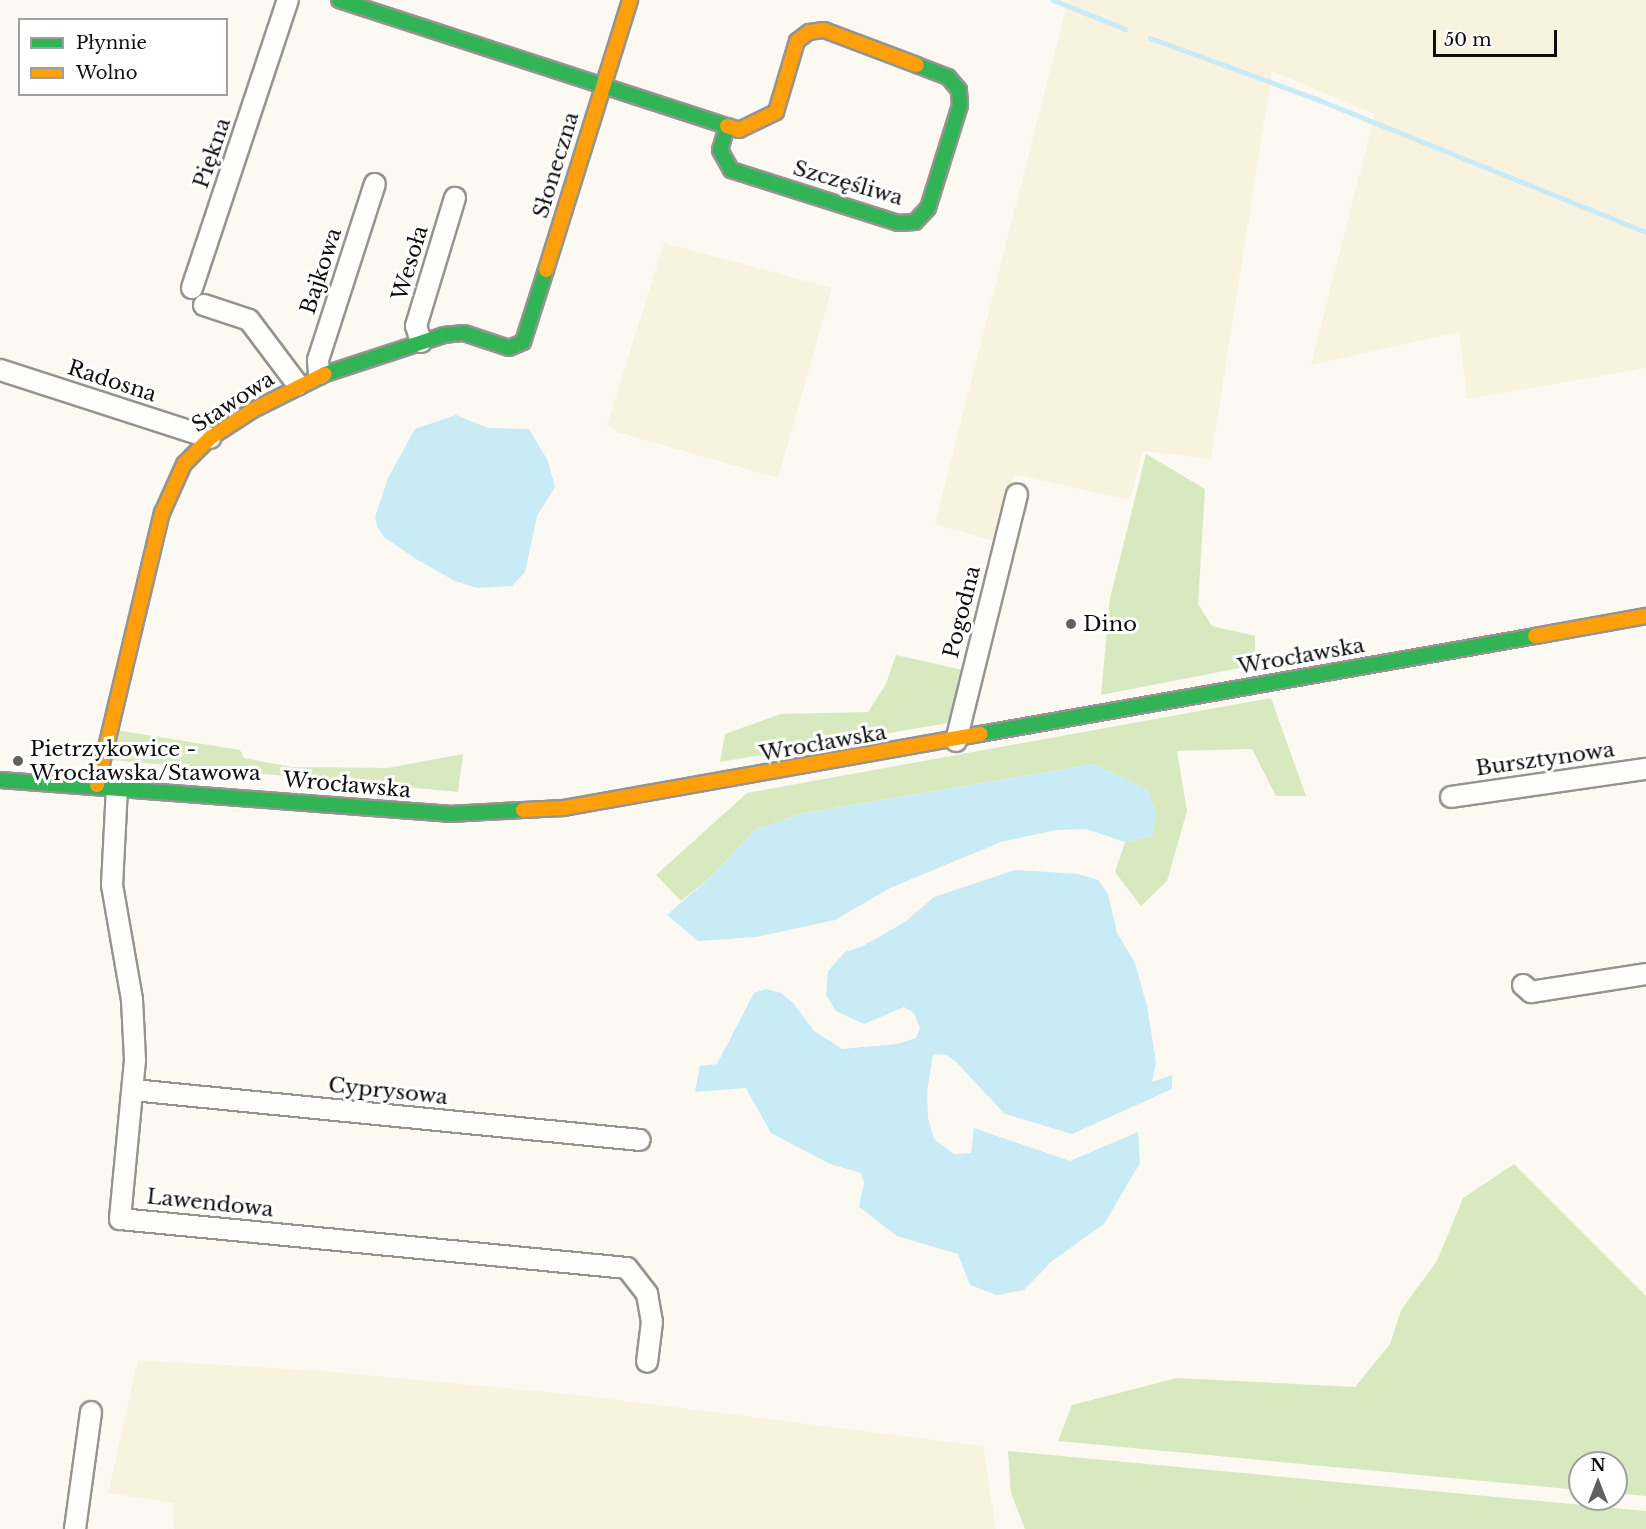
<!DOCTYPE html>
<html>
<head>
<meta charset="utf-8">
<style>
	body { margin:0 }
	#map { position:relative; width:1646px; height:1529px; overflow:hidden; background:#fbf9f2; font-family:"Libre Baskerville",serif }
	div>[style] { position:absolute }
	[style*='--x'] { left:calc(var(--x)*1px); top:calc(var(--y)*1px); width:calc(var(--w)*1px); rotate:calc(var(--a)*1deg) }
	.farmland>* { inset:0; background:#f8f3de }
	.forest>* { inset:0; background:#d9e9bf }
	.water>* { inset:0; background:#c8ebf6 }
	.stream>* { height:5px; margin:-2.5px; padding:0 2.5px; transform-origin:2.5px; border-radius:2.5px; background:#c8ebf6 }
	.roads { filter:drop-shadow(2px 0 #959491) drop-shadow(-2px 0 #959491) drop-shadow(0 2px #959491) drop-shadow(0 -2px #959491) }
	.street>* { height:20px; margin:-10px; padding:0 10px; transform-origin:10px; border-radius:10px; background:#fefefd }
	.fast>* { height:14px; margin:-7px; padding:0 7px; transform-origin:7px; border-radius:7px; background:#30b455 }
	.slow>* { height:14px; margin:-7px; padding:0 7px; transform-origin:7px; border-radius:7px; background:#ff9f0a }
	.dots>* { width:16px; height:16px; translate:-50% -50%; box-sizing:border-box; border:3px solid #fff; border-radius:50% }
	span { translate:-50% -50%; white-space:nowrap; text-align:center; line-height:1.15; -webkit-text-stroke:6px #fff; paint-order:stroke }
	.street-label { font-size:21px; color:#0e0e0e }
	.poi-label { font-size:21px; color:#0e0e0e }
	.left { translate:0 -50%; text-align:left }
	.legend { position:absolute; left:18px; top:18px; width:210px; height:78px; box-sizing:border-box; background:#fff; border:2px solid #9f9f9f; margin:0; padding:8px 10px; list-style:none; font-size:18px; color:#0e0e0e }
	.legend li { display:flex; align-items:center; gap:12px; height:30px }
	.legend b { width:30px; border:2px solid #9f9f9f }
	.north { position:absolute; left:1568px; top:1451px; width:60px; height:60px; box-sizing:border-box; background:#fff; border:2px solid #9f9f9f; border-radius:50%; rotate:0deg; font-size:16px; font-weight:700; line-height:24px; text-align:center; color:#0e0e0e }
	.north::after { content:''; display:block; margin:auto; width:21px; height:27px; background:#61605e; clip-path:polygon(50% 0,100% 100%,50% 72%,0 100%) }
	.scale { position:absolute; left:1433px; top:30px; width:124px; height:27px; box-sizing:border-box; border:3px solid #0e0e0e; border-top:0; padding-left:8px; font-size:18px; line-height:21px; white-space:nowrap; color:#0e0e0e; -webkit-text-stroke:4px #fff; paint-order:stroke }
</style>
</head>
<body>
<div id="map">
	<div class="farmland">
		<div style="clip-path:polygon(1068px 0,1646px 0,1646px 368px,1467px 399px,1459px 332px,1311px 365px,1375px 114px,1272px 71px,1211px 459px,1143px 451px,1130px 500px,1014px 474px,997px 542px,935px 524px)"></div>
		<div style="clip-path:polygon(664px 243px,832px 288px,778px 478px,617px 432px,607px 425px)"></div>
		<div style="clip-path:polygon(138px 1360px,322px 1371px,568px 1394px,983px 1446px,996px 1529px,174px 1529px,173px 1503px,108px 1493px)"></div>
	</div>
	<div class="forest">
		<div style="clip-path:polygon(1146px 454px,1205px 489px,1198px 604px,1212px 626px,1255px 636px,1255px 665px,1101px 695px,1110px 598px)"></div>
		<div style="clip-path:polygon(896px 655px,963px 670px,948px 723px,720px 762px,725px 734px,781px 714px,868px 712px,886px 684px)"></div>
		<div style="clip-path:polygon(1271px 698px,1306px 796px,1276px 796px,1252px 749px,1177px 751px,1187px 811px,1167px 881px,1141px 906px,1115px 872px,1125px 842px,1153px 835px,1148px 790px,1094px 764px,800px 814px,755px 830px,713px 875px,681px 901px,656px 875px,747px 793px)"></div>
		<div style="clip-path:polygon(116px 730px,240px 750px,244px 758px,292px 767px,388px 768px,463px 754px,458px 792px,113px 760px)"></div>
		<div style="clip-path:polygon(1514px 1164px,1646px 1296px,1646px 1496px,1616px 1493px,1616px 1463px,1580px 1463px,1580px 1490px,1058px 1441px,1072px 1405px,1177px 1378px,1355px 1387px,1390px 1344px,1401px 1310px,1437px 1261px,1463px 1198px)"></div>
		<div style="clip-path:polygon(1008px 1451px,1646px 1511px,1646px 1529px,1025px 1529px,1011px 1493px)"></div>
	</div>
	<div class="water">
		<div style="clip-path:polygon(456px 415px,488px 428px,529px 429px,548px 461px,555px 487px,537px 516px,525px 572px,512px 586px,477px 588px,455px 581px,416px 559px,384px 537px,378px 528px,375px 517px,388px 478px,415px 429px)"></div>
		<div style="clip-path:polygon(1094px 764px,1148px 790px,1156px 812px,1153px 835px,1125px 842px,1086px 829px,1056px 830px,1001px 842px,890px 888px,835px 920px,756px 937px,698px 941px,667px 915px,713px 875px,755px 830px,800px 814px)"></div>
		<div style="clip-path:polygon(1015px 870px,1078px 874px,1098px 880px,1108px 894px,1117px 933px,1135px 963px,1147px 1006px,1156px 1062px,1152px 1082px,1172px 1075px,1172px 1089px,1072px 1134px,1005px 1114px,957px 1063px,947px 1055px,933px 1054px,927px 1092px,928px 1118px,934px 1139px,954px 1154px,971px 1153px,974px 1128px,1070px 1161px,1138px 1132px,1140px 1163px,1104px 1224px,1052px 1261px,1024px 1290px,997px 1295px,970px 1285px,958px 1254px,897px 1236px,859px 1207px,864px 1183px,861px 1173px,830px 1164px,771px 1133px,746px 1088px,695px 1092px,700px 1066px,717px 1064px,754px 993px,766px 989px,781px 993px,794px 1004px,814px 1031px,842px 1049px,898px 1044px,916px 1038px,920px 1028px,914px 1013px,904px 1007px,864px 1024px,836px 1011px,826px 995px,828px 971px,845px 952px,861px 947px,905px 922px,934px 897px)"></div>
	</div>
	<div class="stream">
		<div style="--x:1053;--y:0;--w:78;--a:21.9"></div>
		<div style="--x:1150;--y:38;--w:180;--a:20.1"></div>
		<div style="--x:1319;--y:100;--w:353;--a:22"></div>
	</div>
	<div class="roads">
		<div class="street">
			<div style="--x:192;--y:288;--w:304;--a:-71.6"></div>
			<div style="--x:204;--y:305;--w:47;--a:18.4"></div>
			<div style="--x:249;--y:320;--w:81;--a:53"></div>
			<div style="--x:421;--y:342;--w:17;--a:-107"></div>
			<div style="--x:416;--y:326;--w:134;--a:-73.1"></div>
			<div style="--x:0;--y:370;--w:221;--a:17.9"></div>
			<div style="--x:319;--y:374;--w:14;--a:-94"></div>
			<div style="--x:318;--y:360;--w:185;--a:-72.1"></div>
			<div style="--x:956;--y:741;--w:254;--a:-76.1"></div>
			<div style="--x:117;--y:787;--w:98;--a:92.9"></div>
			<div style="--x:112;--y:885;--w:117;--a:80.1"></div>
			<div style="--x:132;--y:1000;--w:60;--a:87.1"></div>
			<div style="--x:135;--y:1060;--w:160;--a:95.4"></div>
			<div style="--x:120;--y:1219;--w:509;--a:5.52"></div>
			<div style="--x:627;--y:1268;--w:33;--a:52"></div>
			<div style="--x:647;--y:1294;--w:28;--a:80"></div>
			<div style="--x:652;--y:1322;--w:40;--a:97.1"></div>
			<div style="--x:1451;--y:797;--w:197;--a:-8.2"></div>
			<div style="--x:1523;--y:985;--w:11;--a:41"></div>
			<div style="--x:1531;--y:992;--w:116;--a:-8.9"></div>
			<div style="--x:133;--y:1090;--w:509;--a:5.63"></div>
			<div style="--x:75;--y:1529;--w:118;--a:-82.2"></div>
		</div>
		<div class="fast">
			<div style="--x:339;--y:0;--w:408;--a:18"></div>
			<div style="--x:727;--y:126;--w:25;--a:106"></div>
			<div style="--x:720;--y:150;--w:23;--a:61"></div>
			<div style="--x:731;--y:170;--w:175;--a:17.6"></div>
			<div style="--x:898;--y:223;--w:17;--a:-3"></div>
			<div style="--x:915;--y:222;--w:19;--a:-47"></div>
			<div style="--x:928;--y:208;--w:108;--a:-72.7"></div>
			<div style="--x:960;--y:105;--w:15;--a:-94"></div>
			<div style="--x:959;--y:90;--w:17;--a:-130"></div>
			<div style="--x:948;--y:77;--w:33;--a:-159"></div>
			<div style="--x:325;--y:374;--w:125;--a:-18.1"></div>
			<div style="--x:444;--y:335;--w:20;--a:-6"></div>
			<div style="--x:464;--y:333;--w:47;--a:18.4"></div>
			<div style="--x:509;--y:348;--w:15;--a:-23"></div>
			<div style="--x:523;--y:342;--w:76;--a:-72.3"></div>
			<div style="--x:980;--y:734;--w:564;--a:-10.01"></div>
			<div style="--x:0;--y:780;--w:450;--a:4.3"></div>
			<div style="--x:449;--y:814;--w:74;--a:-3.1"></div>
		</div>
		<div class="slow">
			<div style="--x:727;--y:126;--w:13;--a:18"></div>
			<div style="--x:739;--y:130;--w:41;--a:-25.9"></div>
			<div style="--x:776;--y:112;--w:74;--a:-73.5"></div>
			<div style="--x:797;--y:41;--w:15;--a:-37"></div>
			<div style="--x:809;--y:32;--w:15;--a:-8"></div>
			<div style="--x:824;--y:30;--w:99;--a:20.6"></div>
			<div style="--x:546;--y:270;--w:283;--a:-72.7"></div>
			<div style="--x:1535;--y:636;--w:113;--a:-10.2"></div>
			<div style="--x:97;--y:785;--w:280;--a:-76.6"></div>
			<div style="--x:162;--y:513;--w:54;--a:-65.8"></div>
			<div style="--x:184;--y:464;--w:37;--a:-45"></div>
			<div style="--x:210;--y:438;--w:51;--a:-33.1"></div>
			<div style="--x:253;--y:410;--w:80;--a:-26.6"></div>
			<div style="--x:523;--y:810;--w:41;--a:-2.8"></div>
			<div style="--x:564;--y:808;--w:423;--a:-10.1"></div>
		</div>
	</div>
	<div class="dots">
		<div style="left:1071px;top:624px;background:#61605e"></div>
		<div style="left:18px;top:761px;background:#61605e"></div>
	</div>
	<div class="street-label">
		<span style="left:212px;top:153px;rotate:-71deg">Piękna</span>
		<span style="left:556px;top:165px;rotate:-73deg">Słoneczna</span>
		<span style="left:848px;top:183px;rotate:16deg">Szczęśliwa</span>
		<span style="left:410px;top:263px;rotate:-73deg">Wesoła</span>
		<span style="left:321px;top:271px;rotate:-72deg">Bajkowa</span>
		<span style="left:112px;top:381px;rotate:18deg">Radosna</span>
		<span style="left:233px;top:402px;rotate:-33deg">Stawowa</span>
		<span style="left:962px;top:612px;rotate:-76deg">Pogodna</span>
		<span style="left:1301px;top:656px;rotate:-10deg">Wrocławska</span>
		<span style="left:823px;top:743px;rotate:-10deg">Wrocławska</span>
		<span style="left:1545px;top:759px;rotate:-8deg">Bursztynowa</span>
		<span style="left:347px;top:785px;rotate:5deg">Wrocławska</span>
		<span style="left:388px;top:1091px;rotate:6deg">Cyprysowa</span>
		<span style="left:210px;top:1203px;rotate:6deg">Lawendowa</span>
	</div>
	<div class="poi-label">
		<span class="left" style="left:1083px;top:624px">Dino</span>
		<span class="left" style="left:30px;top:761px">Pietrzykowice -<br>Wrocławska/Stawowa</span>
	</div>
	<ul class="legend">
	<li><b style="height:8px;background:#30b455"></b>Płynnie</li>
	<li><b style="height:8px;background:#ff9f0a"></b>Wolno</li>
	</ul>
	<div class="north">N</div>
	<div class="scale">50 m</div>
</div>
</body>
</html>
